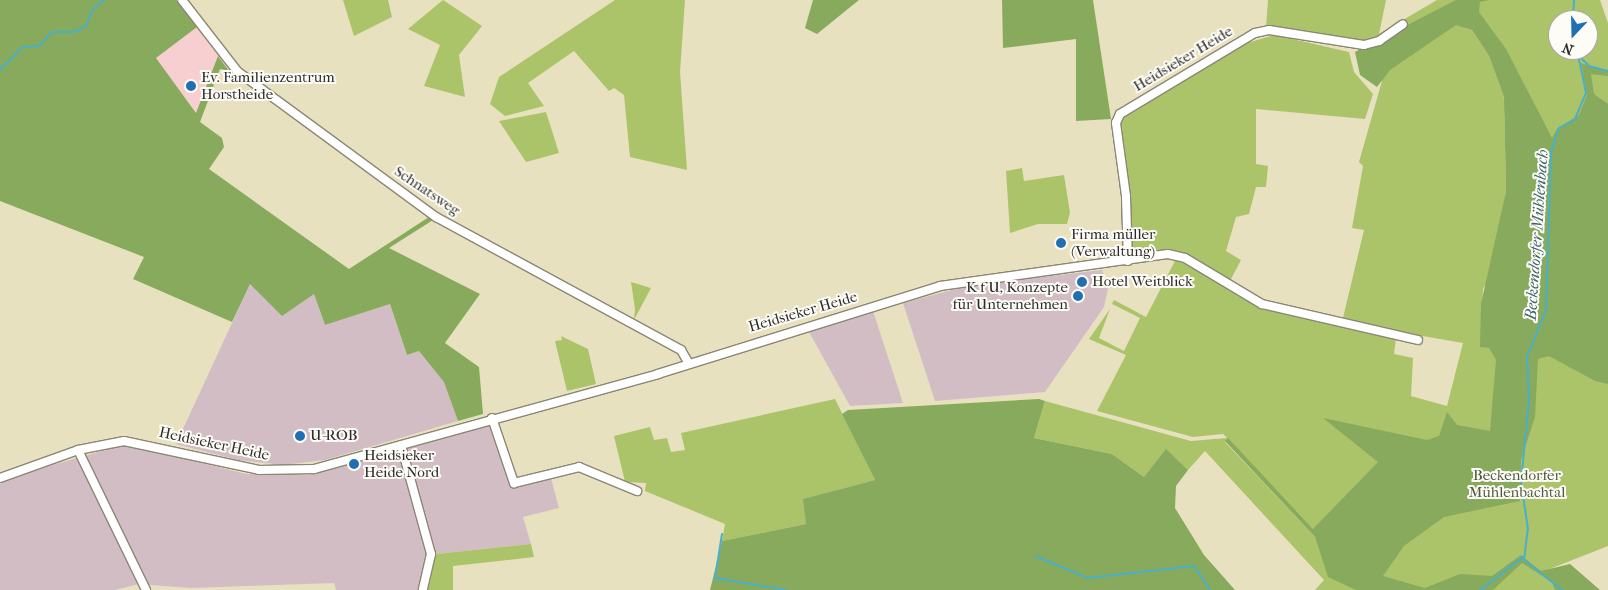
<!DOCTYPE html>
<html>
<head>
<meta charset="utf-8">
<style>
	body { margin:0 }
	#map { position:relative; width:1608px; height:590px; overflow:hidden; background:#e8e1bf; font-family:"IM FELL French Canon",serif }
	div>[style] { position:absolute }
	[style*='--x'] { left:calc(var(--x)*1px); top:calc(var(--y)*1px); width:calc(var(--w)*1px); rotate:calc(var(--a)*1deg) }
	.built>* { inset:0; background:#f7cfd0 }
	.industrial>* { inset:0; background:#d2bdc5 }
	.green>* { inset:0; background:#abc469 }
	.forest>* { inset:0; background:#88aa5d }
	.stream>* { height:2px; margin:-1px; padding:0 1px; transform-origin:1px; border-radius:1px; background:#49b0c8 }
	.roads { filter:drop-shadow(1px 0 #8a8675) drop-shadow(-1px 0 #8a8675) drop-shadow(0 1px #8a8675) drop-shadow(0 -1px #8a8675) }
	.minor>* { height:8px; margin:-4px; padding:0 4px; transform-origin:4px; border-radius:4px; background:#fff }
	.dots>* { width:14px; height:14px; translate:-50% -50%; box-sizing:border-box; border:2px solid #fdfcf7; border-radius:50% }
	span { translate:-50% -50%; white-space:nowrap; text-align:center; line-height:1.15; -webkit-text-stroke:4px #fdfcf7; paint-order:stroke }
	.street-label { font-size:15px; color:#2b2b2b }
	.poi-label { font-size:15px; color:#2b2b2b }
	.left { translate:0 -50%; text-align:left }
	.right { translate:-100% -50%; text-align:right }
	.park-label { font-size:15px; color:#51593e }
	.water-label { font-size:16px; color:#37606a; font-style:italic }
	.north { position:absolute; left:1548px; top:10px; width:50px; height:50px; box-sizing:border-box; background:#fdfcf7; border:1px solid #a9a8a5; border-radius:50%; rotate:201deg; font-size:14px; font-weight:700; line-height:20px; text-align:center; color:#2b2b2b }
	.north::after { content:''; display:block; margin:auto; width:18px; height:22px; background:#1f6fb2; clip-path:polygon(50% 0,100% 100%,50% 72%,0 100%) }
</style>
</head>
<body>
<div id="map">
	<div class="built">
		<div style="clip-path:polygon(197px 27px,218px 56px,197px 113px,155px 58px)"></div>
	</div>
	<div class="industrial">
		<div style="clip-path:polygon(1102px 270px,1108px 288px,1104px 307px,1045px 392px,935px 401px,903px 303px,971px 285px)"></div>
		<div style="clip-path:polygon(250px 284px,314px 294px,325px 325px,390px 304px,407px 355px,419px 351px,445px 382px,458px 421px,325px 460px,283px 465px,238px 460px,176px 444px)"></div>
		<div style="clip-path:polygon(873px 311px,903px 403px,850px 406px,808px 330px)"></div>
		<div style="clip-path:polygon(491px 423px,509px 483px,517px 487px,551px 478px,559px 508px,523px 517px,531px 544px,436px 554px,428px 590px,336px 590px,334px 583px,190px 588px,139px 584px,115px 590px,0 590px,0 484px,13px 476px,120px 446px,140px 447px,246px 474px,307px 475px)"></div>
	</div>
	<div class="green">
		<div style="clip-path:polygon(343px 0,388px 0,392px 17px,354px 36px)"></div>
		<div style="clip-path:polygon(443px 0,482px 26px,459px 55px,465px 97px,424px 86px,440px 45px,408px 29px)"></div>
		<div style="clip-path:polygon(615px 0,685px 0,680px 72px,687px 170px,630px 157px,624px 95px,614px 88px,609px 91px,574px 51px,528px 83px,544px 106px,505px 116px,490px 104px,499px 77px)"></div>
		<div style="clip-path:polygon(evenodd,1268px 0,1386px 0,1379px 34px,1437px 0,1600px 0,1608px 23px,1608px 546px,1542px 572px,1565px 590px,1315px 590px,1324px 580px,1205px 451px,1188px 470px,1166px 450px,1144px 477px,1112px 454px,1034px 438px,1045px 401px,1191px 441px,1227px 438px,1223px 434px,1193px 437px,1097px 411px,1126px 355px,1089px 339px,1110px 309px,1099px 338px,1124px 351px,1140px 318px,1112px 304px,1114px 300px,1146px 317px,1177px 257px,1253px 302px,1396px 338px,1394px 354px,1413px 358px,1411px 396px,1447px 406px,1463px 343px,1342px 322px,1364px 230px,1352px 228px,1363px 166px,1359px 162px,1382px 81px,1364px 41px,1266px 28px,1268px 0,1558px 20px,1588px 20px,1588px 50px,1558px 50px,1558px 20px,1268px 0,1463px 27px,1484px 31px,1503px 86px,1510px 195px,1481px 346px,1483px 289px,1489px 279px,1506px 191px,1504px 97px,1489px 56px,1472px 30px,1463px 27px,1268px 0,1228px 439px,1313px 529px,1328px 574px,1315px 537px,1225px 442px,1228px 439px)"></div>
		<div style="clip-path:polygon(1275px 35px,1349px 52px,1354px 72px,1373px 94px,1365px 119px,1256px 109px,1256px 164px,1268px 166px,1266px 187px,1256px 187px,1249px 214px,1236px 217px,1226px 251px,1241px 260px,1231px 279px,1233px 283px,1174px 251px,1132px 254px,1130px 191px,1120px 124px,1124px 116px,1247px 43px)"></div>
		<div style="clip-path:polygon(546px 112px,559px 153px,526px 162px,499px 121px)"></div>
		<div style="clip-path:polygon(1022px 168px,1024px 181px,1064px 175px,1070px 213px,1067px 224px,1038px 224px,1010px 233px,1006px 171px)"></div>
		<div style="clip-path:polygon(631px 282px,651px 288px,634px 320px,635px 309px)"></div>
		<div style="clip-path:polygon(561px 336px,588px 349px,596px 384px,567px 391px,555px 341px,562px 340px)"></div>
		<div style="clip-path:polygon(835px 399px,875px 480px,804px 499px,806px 524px,722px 541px,725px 524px,645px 491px,646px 483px,625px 482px,614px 436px,650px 427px,654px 440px,667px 438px,671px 452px,685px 450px,681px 433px)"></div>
		<div style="clip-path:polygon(531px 544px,534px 557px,453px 566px,453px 590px,428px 590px,436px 554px)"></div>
	</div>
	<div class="forest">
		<div style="clip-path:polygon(0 0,176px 0,197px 27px,156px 58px,196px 113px,218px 56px,229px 71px,220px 69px,200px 122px,222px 138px,224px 147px,209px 169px,349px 269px,429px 217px,433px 220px,389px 248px,480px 294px,445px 343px,479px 367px,483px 414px,458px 421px,444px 382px,419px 351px,407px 355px,390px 304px,325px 325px,314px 294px,282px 316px,250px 284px,232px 322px,133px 279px,144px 257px,0 201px)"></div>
		<div style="clip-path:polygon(813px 0,859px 0,817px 34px,805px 28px)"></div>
		<div style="clip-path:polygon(1002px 0,1093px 0,1111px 119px,1076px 121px,1076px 39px,1003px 48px)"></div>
		<div style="clip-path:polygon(1456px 0,1489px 0,1480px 2px,1479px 12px,1506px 49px,1552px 138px,1557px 129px,1579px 115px,1587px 95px,1581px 63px,1608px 72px,1608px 76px,1591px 74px,1594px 94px,1608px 104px,1608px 384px,1595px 381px,1549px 356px,1538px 359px,1535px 417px,1521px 460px,1520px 501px,1444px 517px,1404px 546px,1383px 576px,1425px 588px,1460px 574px,1492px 576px,1521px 555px,1541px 571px,1570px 564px,1600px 590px,1555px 590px,1552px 582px,1522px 563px,1493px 590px,1356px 590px,1328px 577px,1315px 537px,1225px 441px,1228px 438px,1313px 529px,1378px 462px,1323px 418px,1427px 440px,1439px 436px,1447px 412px,1457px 425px,1490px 431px,1496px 360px,1489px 348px,1480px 347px,1481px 304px,1506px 191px,1504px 97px,1489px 56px,1472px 30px,1456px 25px,1390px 70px,1377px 87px,1360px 75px,1355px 52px)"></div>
		<div style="clip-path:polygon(1039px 399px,1045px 401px,1034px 438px,1112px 454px,1144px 477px,1166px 449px,1188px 470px,1176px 486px,1175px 508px,1204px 555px,1235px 590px,710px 590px,722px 541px,806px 524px,803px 499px,875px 480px,842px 414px,848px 410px)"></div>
	</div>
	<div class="stream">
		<div style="--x:1573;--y:20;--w:20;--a:-87"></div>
		<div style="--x:1582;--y:59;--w:10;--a:45"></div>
		<div style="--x:1589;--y:66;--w:20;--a:15"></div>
		<div style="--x:0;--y:70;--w:33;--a:-45"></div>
		<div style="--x:23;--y:47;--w:16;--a:-4"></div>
		<div style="--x:39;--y:46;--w:19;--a:-47"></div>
		<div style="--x:52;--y:32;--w:22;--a:0"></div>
		<div style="--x:74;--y:32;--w:13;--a:-27"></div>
		<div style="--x:86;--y:26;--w:18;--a:-68"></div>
		<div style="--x:93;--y:9;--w:14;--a:-39"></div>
		<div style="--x:722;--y:534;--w:45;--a:99"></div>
		<div style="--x:715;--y:578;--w:72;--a:9.6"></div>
		<div style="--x:1035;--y:556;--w:57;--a:22.5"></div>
		<div style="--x:1088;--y:578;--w:107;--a:-6.5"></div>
		<div style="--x:1194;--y:566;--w:29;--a:56"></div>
		<div style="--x:1480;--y:590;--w:54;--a:-37.5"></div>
		<div style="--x:1562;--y:590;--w:48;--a:-141.7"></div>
		<div style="--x:1524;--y:560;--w:31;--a:-83"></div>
		<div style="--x:1528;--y:529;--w:48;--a:-98.5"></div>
		<div style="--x:1521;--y:482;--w:81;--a:-84.4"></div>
		<div style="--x:1529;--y:401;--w:44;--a:-92.6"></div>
		<div style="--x:1527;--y:357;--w:51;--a:-68"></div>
		<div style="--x:1546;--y:310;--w:158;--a:-88.2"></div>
		<div style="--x:1551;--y:152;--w:25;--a:-72"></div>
		<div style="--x:1559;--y:128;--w:18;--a:-29"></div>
		<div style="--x:1575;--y:119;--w:28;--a:-67"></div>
		<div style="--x:1586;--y:93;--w:44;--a:-101.8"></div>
	</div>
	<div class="roads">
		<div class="minor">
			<div style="--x:182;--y:0;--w:90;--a:52.2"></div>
			<div style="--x:237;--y:71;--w:247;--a:36.3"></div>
			<div style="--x:436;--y:217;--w:279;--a:28.5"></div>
			<div style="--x:681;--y:350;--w:14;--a:60"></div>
			<div style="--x:1128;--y:261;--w:65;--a:-91.8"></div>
			<div style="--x:1126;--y:196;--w:74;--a:-97.8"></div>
			<div style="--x:1116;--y:123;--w:10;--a:-66"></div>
			<div style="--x:1120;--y:114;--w:157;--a:-31"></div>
			<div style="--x:1255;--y:33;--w:14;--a:-12"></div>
			<div style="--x:1269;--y:30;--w:96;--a:9"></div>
			<div style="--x:1364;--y:45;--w:16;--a:-15"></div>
			<div style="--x:1379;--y:41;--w:29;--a:-35"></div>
			<div style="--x:492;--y:418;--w:69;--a:71.3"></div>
			<div style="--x:514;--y:483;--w:67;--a:-13.8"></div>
			<div style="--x:579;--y:467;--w:63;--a:22.5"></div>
			<div style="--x:401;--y:445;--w:113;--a:74.6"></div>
			<div style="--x:431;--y:554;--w:37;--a:103"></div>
			<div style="--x:78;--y:450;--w:156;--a:64.1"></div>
			<div style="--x:0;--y:478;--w:83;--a:-19.7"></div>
			<div style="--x:78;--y:450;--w:47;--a:-11.1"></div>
			<div style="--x:124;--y:441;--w:138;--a:12.1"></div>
			<div style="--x:259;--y:470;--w:55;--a:-1"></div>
			<div style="--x:314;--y:469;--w:357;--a:-15.4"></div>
			<div style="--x:658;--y:374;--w:295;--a:-17.3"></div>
			<div style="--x:940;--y:286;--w:230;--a:-8"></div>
			<div style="--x:1168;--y:254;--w:17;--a:13"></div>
			<div style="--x:1185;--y:258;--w:90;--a:30.9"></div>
			<div style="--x:1262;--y:304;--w:160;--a:13"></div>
		</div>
	</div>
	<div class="dots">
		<div style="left:191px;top:86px;background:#1f6fb2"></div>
		<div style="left:1061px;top:243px;background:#1f6fb2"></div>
		<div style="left:1082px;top:282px;background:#1f6fb2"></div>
		<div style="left:1078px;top:296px;background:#1f6fb2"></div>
		<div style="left:300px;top:436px;background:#1f6fb2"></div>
		<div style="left:354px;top:464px;background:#1f6fb2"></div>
	</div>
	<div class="street-label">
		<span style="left:1183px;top:59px;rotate:-31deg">Heidsieker Heide</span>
		<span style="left:427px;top:191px;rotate:34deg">Schnatsweg</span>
		<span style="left:803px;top:312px;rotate:-16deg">Heidsieker Heide</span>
		<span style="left:214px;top:444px;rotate:12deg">Heidsieker Heide</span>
	</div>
	<div class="poi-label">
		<span class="left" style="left:201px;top:86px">Ev. Familienzentrum<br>Horstheide</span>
		<span class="left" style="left:1071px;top:243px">Firma müller<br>(Verwaltung)</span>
		<span class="left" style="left:1092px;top:282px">Hotel Weitblick</span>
		<span class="right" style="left:1068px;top:296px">K f U, Konzepte<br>für Unternehmen</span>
		<span class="left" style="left:310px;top:436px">U-ROB</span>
		<span class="left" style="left:364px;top:464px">Heidsieker<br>Heide Nord</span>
	</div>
	<div class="park-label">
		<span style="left:1517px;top:484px">Beckendorfer<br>Mühlenbachtal</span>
	</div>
	<div class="water-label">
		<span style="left:1537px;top:235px;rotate:-86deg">Beckendorfer Mühlenbach</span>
	</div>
	<div class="north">N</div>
</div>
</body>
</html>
